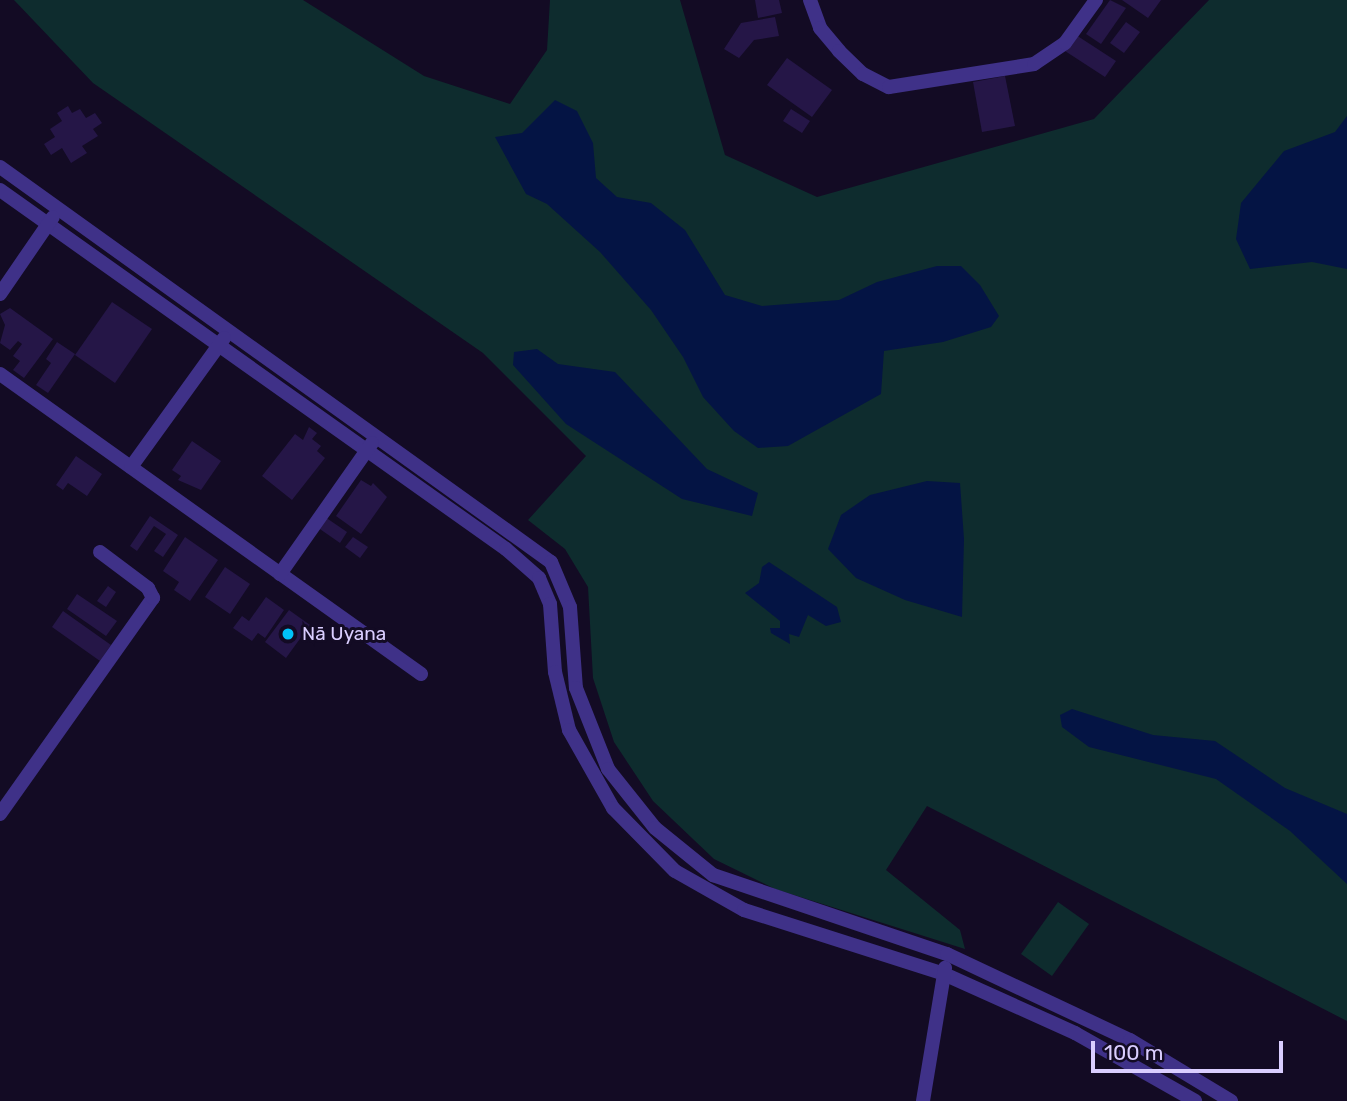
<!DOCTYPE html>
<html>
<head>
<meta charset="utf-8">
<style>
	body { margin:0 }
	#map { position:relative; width:1347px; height:1101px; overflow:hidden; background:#130b24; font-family:Rubik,sans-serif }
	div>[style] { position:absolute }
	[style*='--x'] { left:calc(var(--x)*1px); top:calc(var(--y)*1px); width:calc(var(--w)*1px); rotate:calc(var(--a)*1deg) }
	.green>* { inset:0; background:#0e2c2e }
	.water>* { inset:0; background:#041444 }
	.building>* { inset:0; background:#251647 }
	.minor>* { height:14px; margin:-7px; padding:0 7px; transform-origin:7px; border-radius:7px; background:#3f3188 }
	.dots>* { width:19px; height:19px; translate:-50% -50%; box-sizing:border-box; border:4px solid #130b24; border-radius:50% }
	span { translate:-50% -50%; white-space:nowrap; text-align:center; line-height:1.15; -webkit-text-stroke:6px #130b24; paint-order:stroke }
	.poi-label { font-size:19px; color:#daceff }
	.left { translate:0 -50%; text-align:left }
	.scale { position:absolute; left:1091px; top:1041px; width:192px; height:32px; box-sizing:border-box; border:4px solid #daceff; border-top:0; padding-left:9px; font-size:21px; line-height:24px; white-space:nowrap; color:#daceff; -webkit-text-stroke:5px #130b24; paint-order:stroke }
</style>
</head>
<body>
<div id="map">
	<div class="green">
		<div style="clip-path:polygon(14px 0,303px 0,424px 76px,510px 104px,547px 50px,550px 0,680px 0,725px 155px,817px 197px,1094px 119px,1209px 0,1347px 0,1347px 1021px,927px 806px,886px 870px,960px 930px,965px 949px,775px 889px,714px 859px,653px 801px,614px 742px,593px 678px,588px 587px,565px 549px,528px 520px,586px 456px,483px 353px,93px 83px)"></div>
		<div style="clip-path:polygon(1058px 902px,1089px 924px,1052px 976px,1021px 954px)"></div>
	</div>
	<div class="water">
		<div style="clip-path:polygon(555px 100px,577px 111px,593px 143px,596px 178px,617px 197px,651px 203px,685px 230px,725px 295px,762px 306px,839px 300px,877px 282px,937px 266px,961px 266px,980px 285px,999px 316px,991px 327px,943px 342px,884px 351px,881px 394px,788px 446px,758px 448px,734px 431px,703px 397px,683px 357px,651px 310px,600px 252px,547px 204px,526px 194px,495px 137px,522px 133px)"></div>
		<div style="clip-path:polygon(1347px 116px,1347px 269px,1312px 262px,1250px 269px,1236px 239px,1241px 203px,1284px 151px,1335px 132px)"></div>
		<div style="clip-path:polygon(537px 349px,558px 364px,615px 372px,707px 469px,758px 493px,752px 516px,682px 499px,566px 424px,513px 365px,514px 352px)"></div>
		<div style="clip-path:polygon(927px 481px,960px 483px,964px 539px,962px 617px,905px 600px,856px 578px,828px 549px,841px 515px,870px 495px)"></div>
		<div style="clip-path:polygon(769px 562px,837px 607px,841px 622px,826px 626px,808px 615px,799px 637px,789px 634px,790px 644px,771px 633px,770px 628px,780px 628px,780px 621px,745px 593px,759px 583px,762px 567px)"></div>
		<div style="clip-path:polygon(1072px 709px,1153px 735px,1215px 741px,1285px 788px,1347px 814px,1347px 884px,1290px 831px,1216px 779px,1089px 747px,1062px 727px,1060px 715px)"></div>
	</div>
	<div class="building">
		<div style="clip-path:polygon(755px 0,779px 0,782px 13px,758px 18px)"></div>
		<div style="clip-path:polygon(1110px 0,1126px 8px,1101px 44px,1086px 34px)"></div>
		<div style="clip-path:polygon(1122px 0,1161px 0,1148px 18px)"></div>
		<div style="clip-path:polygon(775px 17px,779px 36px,754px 40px,739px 58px,724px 49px,741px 23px)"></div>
		<div style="clip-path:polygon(1126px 22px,1140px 32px,1124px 53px,1110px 43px)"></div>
		<div style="clip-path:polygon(1076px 35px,1116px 61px,1105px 77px,1065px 51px)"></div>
		<div style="clip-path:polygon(787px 58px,832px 90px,812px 117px,767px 85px)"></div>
		<div style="clip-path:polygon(1005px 76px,1015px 126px,982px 132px,973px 82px)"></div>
		<div style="clip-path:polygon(68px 106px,72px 113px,80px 109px,86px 118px,95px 113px,102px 123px,93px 129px,98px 136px,82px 146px,87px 153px,71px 163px,62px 148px,51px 155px,44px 144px,55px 137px,50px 129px,62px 121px,57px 113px)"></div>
		<div style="clip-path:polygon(791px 109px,810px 121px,802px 133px,783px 121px)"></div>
		<div style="clip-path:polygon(112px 302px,152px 329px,115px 383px,75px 355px)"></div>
		<div style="clip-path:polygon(10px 308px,53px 339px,24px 378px,13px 370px,20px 361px,13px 356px,22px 344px,18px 341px,10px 350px,0 343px,5px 325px,0 314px)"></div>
		<div style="clip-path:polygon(57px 342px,75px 354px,48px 393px,36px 385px,51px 363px,46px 359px)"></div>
		<div style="clip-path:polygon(309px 427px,317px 433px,312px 439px,321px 446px,317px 451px,325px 458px,292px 500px,262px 476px,295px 434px,303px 440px)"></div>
		<div style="clip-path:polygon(192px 441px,221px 461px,201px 490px,178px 480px,181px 476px,172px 470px)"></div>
		<div style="clip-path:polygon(76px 456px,102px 474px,87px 496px,68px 483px,63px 490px,56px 485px)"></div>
		<div style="clip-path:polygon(361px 480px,371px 486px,373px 483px,387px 497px,361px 534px,336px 516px)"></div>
		<div style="clip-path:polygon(150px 516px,178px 535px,163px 557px,154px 551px,166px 534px,154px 526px,137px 551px,130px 546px)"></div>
		<div style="clip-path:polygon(325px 517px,347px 532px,340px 543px,317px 527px)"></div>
		<div style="clip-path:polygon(185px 537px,218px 560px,190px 601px,174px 590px,179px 582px,163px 571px)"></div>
		<div style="clip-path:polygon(353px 537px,368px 547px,360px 558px,345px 547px)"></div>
		<div style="clip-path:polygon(225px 567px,250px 584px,230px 614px,205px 597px)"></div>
		<div style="clip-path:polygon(108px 586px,116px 592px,106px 607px,97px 601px)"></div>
		<div style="clip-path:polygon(77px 594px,117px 621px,106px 636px,67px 609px)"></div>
		<div style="clip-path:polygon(266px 597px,284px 610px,265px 638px,258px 633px,252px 641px,233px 628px,242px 616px,249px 621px)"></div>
		<div style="clip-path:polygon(289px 610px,310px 625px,286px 658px,265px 642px)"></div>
		<div style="clip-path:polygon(63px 611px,111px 645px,100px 661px,52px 627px)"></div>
	</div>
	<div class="minor">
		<div style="--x:810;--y:0;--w:30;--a:70"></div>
		<div style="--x:820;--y:28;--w:30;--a:50"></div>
		<div style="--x:839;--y:51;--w:33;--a:44"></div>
		<div style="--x:863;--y:74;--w:29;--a:27"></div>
		<div style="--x:889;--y:87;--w:147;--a:-9"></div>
		<div style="--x:1034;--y:64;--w:37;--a:-34"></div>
		<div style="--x:1065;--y:43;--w:53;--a:-54.2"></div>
		<div style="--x:0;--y:167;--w:678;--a:35.64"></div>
		<div style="--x:551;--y:562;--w:49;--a:67.1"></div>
		<div style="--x:570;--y:607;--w:81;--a:85.8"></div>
		<div style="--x:576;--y:688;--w:87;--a:68.4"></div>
		<div style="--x:608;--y:769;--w:75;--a:51.5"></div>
		<div style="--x:655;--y:828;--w:75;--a:39"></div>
		<div style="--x:713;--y:875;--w:247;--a:18.7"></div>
		<div style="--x:947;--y:954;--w:202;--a:25.2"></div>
		<div style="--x:1130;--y:1040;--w:118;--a:31.1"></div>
		<div style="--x:0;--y:190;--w:620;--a:35.36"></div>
		<div style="--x:506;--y:549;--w:44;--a:41.3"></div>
		<div style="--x:539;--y:578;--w:28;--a:67"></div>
		<div style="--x:550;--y:604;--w:68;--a:85.8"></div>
		<div style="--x:555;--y:672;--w:60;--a:76.4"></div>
		<div style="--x:569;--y:730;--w:90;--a:60.6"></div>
		<div style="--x:613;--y:808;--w:88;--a:45.5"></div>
		<div style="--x:675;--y:871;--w:79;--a:29.5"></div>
		<div style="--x:744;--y:910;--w:210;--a:17.7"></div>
		<div style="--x:944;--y:974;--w:144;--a:24.2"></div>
		<div style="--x:1075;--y:1033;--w:138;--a:29.5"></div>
		<div style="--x:0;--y:294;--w:93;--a:-55.5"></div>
		<div style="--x:0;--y:374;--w:517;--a:35.47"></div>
		<div style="--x:131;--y:467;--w:159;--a:-54.2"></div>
		<div style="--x:280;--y:574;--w:160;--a:-54.9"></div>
		<div style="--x:0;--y:814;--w:265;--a:-54.7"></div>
		<div style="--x:153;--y:598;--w:11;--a:-117"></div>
		<div style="--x:148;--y:588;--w:60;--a:-143.1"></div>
		<div style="--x:923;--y:1101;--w:135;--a:-80.6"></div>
	</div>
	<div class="dots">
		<div style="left:288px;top:634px;background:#00c3f9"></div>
	</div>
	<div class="poi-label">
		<span class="left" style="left:302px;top:634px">Nā Uyana</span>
	</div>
	<div class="scale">100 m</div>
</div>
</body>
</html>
